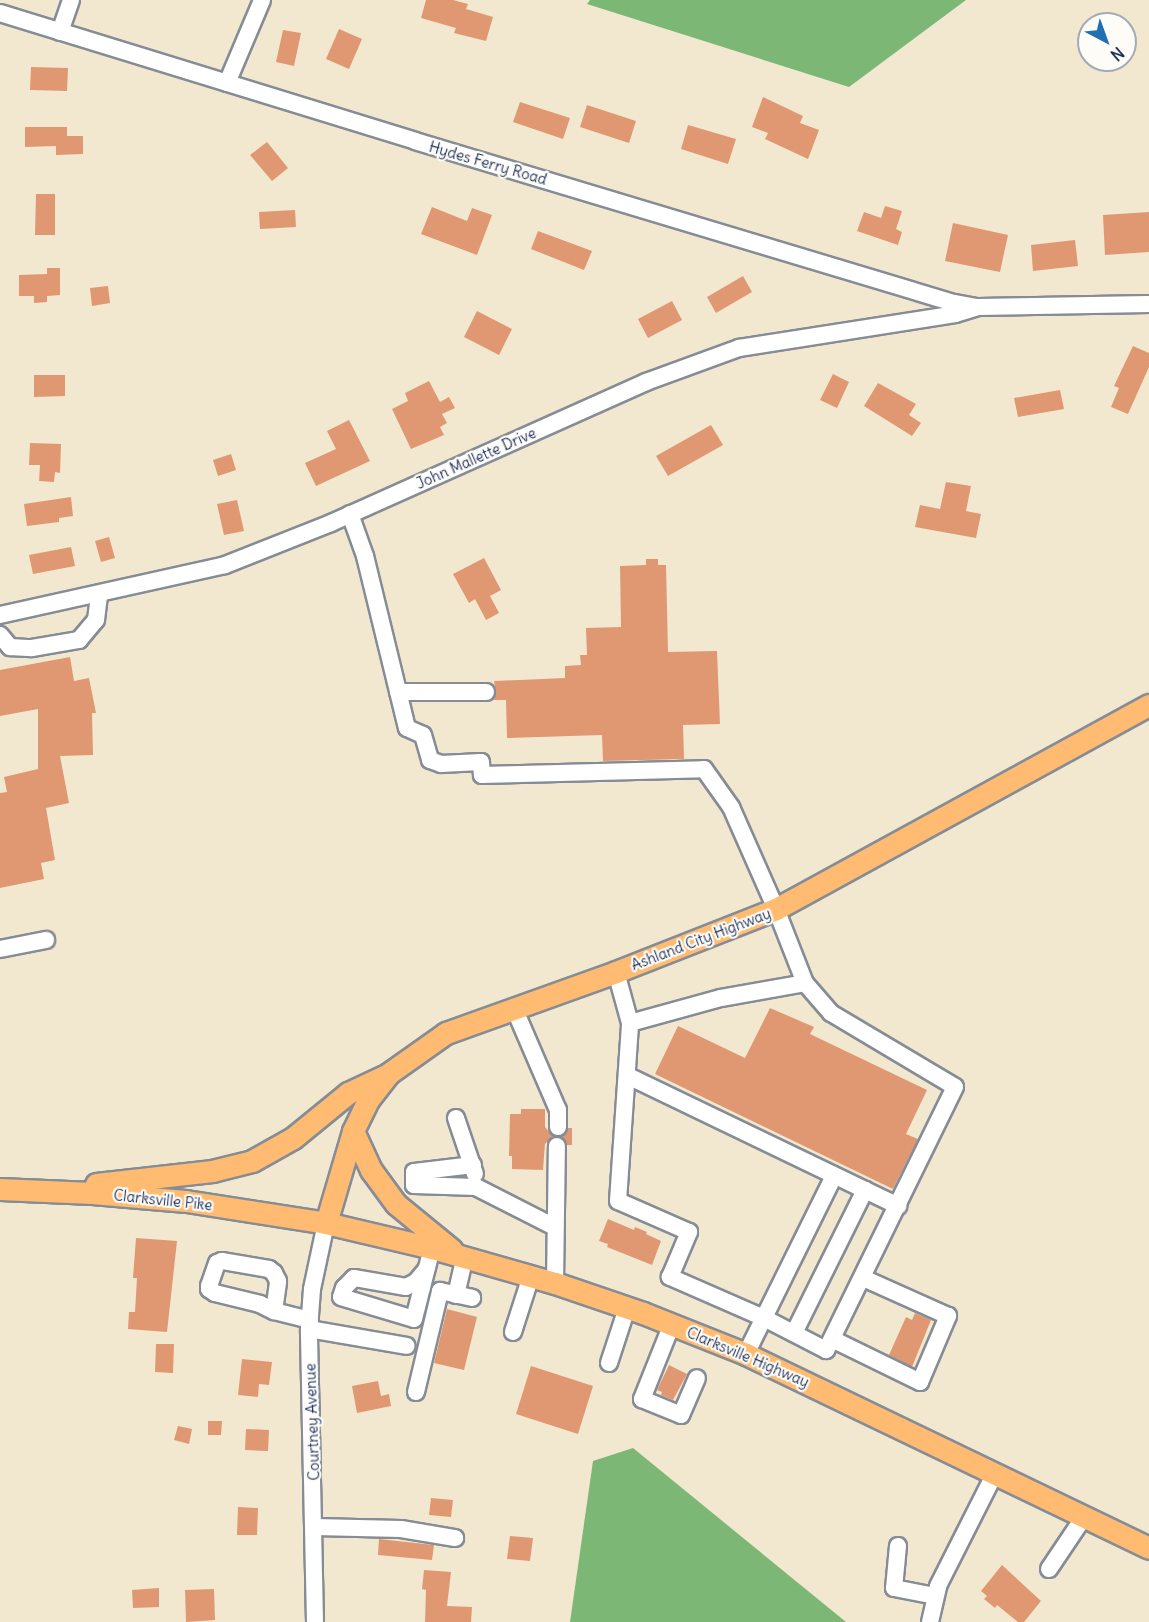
<!DOCTYPE html>
<html>
<head>
<meta charset="utf-8">
<style>
	body { margin:0 }
	#map { position:relative; width:1149px; height:1622px; overflow:hidden; background:#f2e8cf; font-family:Delius,sans-serif }
	div>[style] { position:absolute }
	[style*='--x'] { left:calc(var(--x)*1px); top:calc(var(--y)*1px); width:calc(var(--w)*1px); rotate:calc(var(--a)*1deg) }
	.forest>* { inset:0; background:#7cb775 }
	.building>* { inset:0; background:#e09872 }
	.roads { filter:drop-shadow(2px 0 #868c96) drop-shadow(-2px 0 #868c96) drop-shadow(0 2px #868c96) drop-shadow(0 -2px #868c96) }
	.minor>* { height:16px; margin:-8px; padding:0 8px; transform-origin:8px; border-radius:8px; background:#fff }
	.major>* { height:21px; margin:-10.5px; padding:0 10.5px; transform-origin:10.5px; border-radius:10.5px; background:#ffbb71 }
	span { translate:-50% -50%; white-space:nowrap; text-align:center; line-height:1.15; -webkit-text-stroke:4.5px #fdfcf7; paint-order:stroke }
	.street-label { font-size:15px; color:#1b2f5e }
	.north { position:absolute; left:1077px; top:12px; width:60px; height:60px; box-sizing:border-box; background:#fdfcf7; border:2px solid #a3aaba; border-radius:50%; rotate:139deg; font-size:16px; font-weight:700; line-height:24px; text-align:center; color:#1b2f5e }
	.north::after { content:''; display:block; margin:auto; width:21px; height:27px; background:#1f6fb2; clip-path:polygon(50% 0,100% 100%,50% 72%,0 100%) }
</style>
</head>
<body>
<div id="map">
	<div class="forest">
		<div style="clip-path:polygon(590px 0,966px 0,849px 87px,587px 4px)"></div>
		<div style="clip-path:polygon(633px 1448px,846px 1622px,570px 1622px,593px 1461px)"></div>
	</div>
	<div class="building">
		<div style="clip-path:polygon(426px 0,453px 0,468px 4px,466px 9px,493px 17px,486px 41px,454px 33px,456px 28px,421px 18px)"></div>
		<div style="clip-path:polygon(339px 29px,362px 39px,349px 69px,326px 59px)"></div>
		<div style="clip-path:polygon(283px 30px,301px 33px,294px 66px,276px 62px)"></div>
		<div style="clip-path:polygon(31px 67px,68px 68px,67px 91px,30px 90px)"></div>
		<div style="clip-path:polygon(763px 97px,803px 116px,800px 123px,819px 130px,808px 159px,765px 139px,768px 133px,752px 127px)"></div>
		<div style="clip-path:polygon(520px 102px,570px 118px,563px 139px,513px 122px)"></div>
		<div style="clip-path:polygon(587px 105px,636px 121px,629px 143px,580px 127px)"></div>
		<div style="clip-path:polygon(688px 125px,736px 139px,728px 164px,681px 149px)"></div>
		<div style="clip-path:polygon(25px 127px,67px 127px,67px 136px,83px 136px,83px 154px,56px 155px,56px 146px,25px 147px)"></div>
		<div style="clip-path:polygon(267px 142px,288px 168px,272px 181px,250px 155px)"></div>
		<div style="clip-path:polygon(36px 194px,55px 194px,55px 235px,35px 235px)"></div>
		<div style="clip-path:polygon(885px 206px,902px 211px,896px 229px,902px 232px,898px 245px,857px 231px,864px 212px,881px 218px)"></div>
		<div style="clip-path:polygon(432px 207px,467px 221px,472px 208px,492px 215px,477px 255px,421px 234px)"></div>
		<div style="clip-path:polygon(295px 210px,296px 227px,260px 229px,259px 212px)"></div>
		<div style="clip-path:polygon(1149px 212px,1149px 252px,1105px 255px,1103px 215px)"></div>
		<div style="clip-path:polygon(953px 223px,1008px 235px,1000px 272px,945px 261px)"></div>
		<div style="clip-path:polygon(538px 231px,592px 251px,584px 270px,531px 249px)"></div>
		<div style="clip-path:polygon(1075px 240px,1078px 266px,1033px 271px,1031px 245px)"></div>
		<div style="clip-path:polygon(47px 268px,60px 268px,60px 295px,47px 296px,47px 302px,34px 303px,34px 296px,19px 296px,19px 275px,47px 274px)"></div>
		<div style="clip-path:polygon(743px 276px,752px 292px,716px 313px,707px 297px)"></div>
		<div style="clip-path:polygon(108px 286px,110px 303px,92px 306px,90px 288px)"></div>
		<div style="clip-path:polygon(672px 301px,682px 320px,648px 338px,638px 319px)"></div>
		<div style="clip-path:polygon(477px 311px,512px 329px,499px 355px,464px 337px)"></div>
		<div style="clip-path:polygon(1133px 346px,1149px 353px,1149px 367px,1128px 414px,1111px 407px,1119px 388px,1114px 386px)"></div>
		<div style="clip-path:polygon(833px 374px,849px 382px,837px 408px,820px 400px)"></div>
		<div style="clip-path:polygon(34px 375px,65px 375px,65px 396px,34px 397px)"></div>
		<div style="clip-path:polygon(429px 381px,440px 402px,449px 397px,455px 408px,442px 414px,447px 423px,440px 427px,444px 435px,411px 449px,392px 409px,408px 401px,405px 393px)"></div>
		<div style="clip-path:polygon(878px 383px,916px 404px,909px 415px,921px 423px,912px 436px,864px 406px)"></div>
		<div style="clip-path:polygon(1060px 390px,1064px 409px,1018px 417px,1014px 398px)"></div>
		<div style="clip-path:polygon(349px 420px,370px 461px,316px 486px,305px 463px,336px 449px,327px 431px)"></div>
		<div style="clip-path:polygon(711px 425px,723px 445px,668px 476px,656px 456px)"></div>
		<div style="clip-path:polygon(30px 443px,61px 444px,60px 473px,55px 472px,54px 482px,39px 481px,40px 465px,29px 465px)"></div>
		<div style="clip-path:polygon(231px 454px,236px 470px,218px 476px,213px 460px)"></div>
		<div style="clip-path:polygon(946px 482px,971px 486px,966px 511px,981px 514px,976px 538px,915px 527px,920px 505px,940px 509px)"></div>
		<div style="clip-path:polygon(71px 497px,73px 516px,59px 518px,59px 522px,27px 526px,24px 504px)"></div>
		<div style="clip-path:polygon(237px 500px,244px 531px,224px 535px,217px 504px)"></div>
		<div style="clip-path:polygon(109px 537px,115px 558px,101px 562px,95px 541px)"></div>
		<div style="clip-path:polygon(71px 547px,75px 566px,33px 574px,29px 555px)"></div>
		<div style="clip-path:polygon(484px 558px,501px 590px,490px 596px,499px 613px,486px 620px,475px 599px,469px 603px,453px 574px)"></div>
		<div style="clip-path:polygon(646px 559px,658px 559px,658px 565px,666px 565px,668px 652px,717px 651px,720px 724px,683px 725px,684px 759px,603px 761px,602px 735px,507px 738px,506px 700px,494px 700px,496px 691px,494px 681px,565px 678px,565px 666px,581px 665px,580px 655px,587px 655px,586px 628px,621px 627px,620px 566px,646px 565px)"></div>
		<div style="clip-path:polygon(70px 657px,74px 681px,89px 678px,96px 713px,92px 713px,93px 755px,60px 756px,69px 803px,46px 808px,55px 860px,41px 863px,44px 879px,0 888px,0 793px,7px 792px,4px 777px,38px 769px,38px 709px,0 716px,0 670px)"></div>
		<div style="clip-path:polygon(770px 1008px,814px 1027px,810px 1034px,927px 1090px,906px 1134px,918px 1139px,893px 1189px,655px 1074px,678px 1026px,745px 1058px)"></div>
		<div style="clip-path:polygon(521px 1109px,545px 1109px,545px 1127px,553px 1136px,545px 1144px,543px 1170px,512px 1169px,512px 1156px,509px 1156px,510px 1114px,521px 1114px)"></div>
		<div style="clip-path:polygon(568px 1128px,572px 1128px,572px 1145px,567px 1145px,561px 1137px)"></div>
		<div style="clip-path:polygon(608px 1219px,634px 1230px,635px 1227px,647px 1232px,646px 1234px,661px 1241px,652px 1265px,607px 1247px,608px 1244px,599px 1241px)"></div>
		<div style="clip-path:polygon(136px 1238px,177px 1241px,167px 1332px,128px 1329px,129px 1312px,135px 1312px,137px 1278px,133px 1278px)"></div>
		<div style="clip-path:polygon(447px 1309px,477px 1317px,464px 1370px,434px 1363px)"></div>
		<div style="clip-path:polygon(915px 1313px,931px 1320px,912px 1367px,889px 1355px,906px 1317px,912px 1320px)"></div>
		<div style="clip-path:polygon(156px 1344px,174px 1344px,173px 1373px,155px 1372px)"></div>
		<div style="clip-path:polygon(242px 1359px,272px 1362px,269px 1385px,259px 1384px,258px 1397px,238px 1395px)"></div>
		<div style="clip-path:polygon(669px 1365px,687px 1374px,673px 1400px,661px 1395px,662px 1392px,657px 1390px)"></div>
		<div style="clip-path:polygon(531px 1366px,593px 1386px,578px 1434px,516px 1414px)"></div>
		<div style="clip-path:polygon(378px 1381px,381px 1396px,389px 1394px,391px 1406px,357px 1413px,352px 1386px)"></div>
		<div style="clip-path:polygon(208px 1421px,222px 1421px,221px 1435px,208px 1435px)"></div>
		<div style="clip-path:polygon(178px 1426px,192px 1429px,189px 1444px,174px 1440px)"></div>
		<div style="clip-path:polygon(246px 1429px,269px 1430px,268px 1451px,245px 1450px)"></div>
		<div style="clip-path:polygon(431px 1498px,453px 1500px,451px 1517px,429px 1515px)"></div>
		<div style="clip-path:polygon(238px 1507px,258px 1508px,257px 1535px,237px 1535px)"></div>
		<div style="clip-path:polygon(510px 1536px,533px 1538px,530px 1561px,507px 1559px)"></div>
		<div style="clip-path:polygon(379px 1539px,434px 1545px,432px 1560px,378px 1555px)"></div>
		<div style="clip-path:polygon(1002px 1565px,1041px 1601px,1024px 1622px,1018px 1622px,997px 1605px,995px 1608px,984px 1599px,987px 1596px,981px 1591px)"></div>
		<div style="clip-path:polygon(424px 1570px,451px 1572px,447px 1606px,472px 1607px,471px 1622px,425px 1622px,426px 1590px,422px 1589px)"></div>
		<div style="clip-path:polygon(159px 1588px,159px 1607px,133px 1608px,132px 1590px)"></div>
		<div style="clip-path:polygon(214px 1589px,215px 1620px,186px 1622px,185px 1590px)"></div>
	</div>
	<div class="roads">
		<div class="minor">
			<div style="--x:0;--y:13;--w:434;--a:17.1"></div>
			<div style="--x:415;--y:141;--w:563;--a:16.73"></div>
			<div style="--x:954;--y:303;--w:22;--a:10"></div>
			<div style="--x:60;--y:32;--w:34;--a:-71"></div>
			<div style="--x:227;--y:83;--w:90;--a:-67.1"></div>
			<div style="--x:350;--y:514;--w:45;--a:70.3"></div>
			<div style="--x:365;--y:556;--w:177;--a:76.3"></div>
			<div style="--x:407;--y:728;--w:17;--a:24"></div>
			<div style="--x:423;--y:735;--w:26;--a:74"></div>
			<div style="--x:430;--y:760;--w:12;--a:20"></div>
			<div style="--x:441;--y:764;--w:40;--a:-2.9"></div>
			<div style="--x:481;--y:762;--w:13;--a:86"></div>
			<div style="--x:482;--y:775;--w:222;--a:-1.5"></div>
			<div style="--x:704;--y:769;--w:47;--a:54.6"></div>
			<div style="--x:731;--y:807;--w:111;--a:66.2"></div>
			<div style="--x:776;--y:909;--w:79;--a:68.6"></div>
			<div style="--x:805;--y:983;--w:40;--a:49"></div>
			<div style="--x:831;--y:1013;--w:144;--a:30.8"></div>
			<div style="--x:955;--y:1087;--w:293;--a:116.1"></div>
			<div style="--x:826;--y:1350;--w:70;--a:-152.7"></div>
			<div style="--x:764;--y:1318;--w:103;--a:-156.4"></div>
			<div style="--x:670;--y:1277;--w:49;--a:-67.1"></div>
			<div style="--x:689;--y:1232;--w:77;--a:-156.4"></div>
			<div style="--x:618;--y:1201;--w:178;--a:-86.1"></div>
			<div style="--x:630;--y:1023;--w:53;--a:-105.4"></div>
			<div style="--x:0;--y:615;--w:230;--a:-12.5"></div>
			<div style="--x:225;--y:565;--w:114;--a:-21.6"></div>
			<div style="--x:331;--y:523;--w:345;--a:-24.1"></div>
			<div style="--x:646;--y:382;--w:99;--a:-20.1"></div>
			<div style="--x:739;--y:348;--w:219;--a:-8.9"></div>
			<div style="--x:955;--y:314;--w:24;--a:-17"></div>
			<div style="--x:978;--y:307;--w:171;--a:-1"></div>
			<div style="--x:0;--y:635;--w:16;--a:50"></div>
			<div style="--x:10;--y:647;--w:22;--a:3"></div>
			<div style="--x:32;--y:648;--w:48;--a:-9.7"></div>
			<div style="--x:79;--y:640;--w:26;--a:-50"></div>
			<div style="--x:96;--y:620;--w:26;--a:-83"></div>
			<div style="--x:398;--y:692;--w:88;--a:0"></div>
			<div style="--x:0;--y:949;--w:47;--a:-11.1"></div>
			<div style="--x:514;--y:1008;--w:111;--a:66.7"></div>
			<div style="--x:558;--y:1110;--w:17;--a:90"></div>
			<div style="--x:630;--y:1023;--w:94;--a:-15.4"></div>
			<div style="--x:721;--y:998;--w:85;--a:-10.1"></div>
			<div style="--x:628;--y:1076;--w:300;--a:25.7"></div>
			<div style="--x:456;--y:1118;--w:59;--a:71.3"></div>
			<div style="--x:473;--y:1165;--w:59;--a:173.2"></div>
			<div style="--x:414;--y:1172;--w:13;--a:90"></div>
			<div style="--x:414;--y:1185;--w:62;--a:1.8"></div>
			<div style="--x:476;--y:1187;--w:89;--a:26.9"></div>
			<div style="--x:426;--y:1270;--w:16;--a:130"></div>
			<div style="--x:416;--y:1282;--w:11;--a:153"></div>
			<div style="--x:406;--y:1287;--w:53;--a:-170.2"></div>
			<div style="--x:354;--y:1278;--w:14;--a:135"></div>
			<div style="--x:344;--y:1288;--w:9;--a:108"></div>
			<div style="--x:341;--y:1297;--w:76;--a:16.8"></div>
			<div style="--x:414;--y:1319;--w:73;--a:-75.8"></div>
			<div style="--x:555;--y:1283;--w:137;--a:-89.2"></div>
			<div style="--x:456;--y:1295;--w:39;--a:-77"></div>
			<div style="--x:274;--y:1311;--w:30;--a:-82"></div>
			<div style="--x:278;--y:1281;--w:9;--a:-117"></div>
			<div style="--x:274;--y:1273;--w:6;--a:-141"></div>
			<div style="--x:269;--y:1269;--w:48;--a:-170.3"></div>
			<div style="--x:222;--y:1261;--w:5;--a:158"></div>
			<div style="--x:217;--y:1263;--w:24;--a:109"></div>
			<div style="--x:209;--y:1286;--w:3;--a:90"></div>
			<div style="--x:209;--y:1289;--w:7;--a:34"></div>
			<div style="--x:215;--y:1293;--w:46;--a:13.7"></div>
			<div style="--x:260;--y:1304;--w:16;--a:27"></div>
			<div style="--x:274;--y:1311;--w:37;--a:14"></div>
			<div style="--x:672;--y:1324;--w:81;--a:111.8"></div>
			<div style="--x:642;--y:1399;--w:42;--a:22.3"></div>
			<div style="--x:681;--y:1415;--w:40;--a:-66.6"></div>
			<div style="--x:309;--y:1329;--w:99;--a:9.8"></div>
			<div style="--x:513;--y:1332;--w:59;--a:-72.2"></div>
			<div style="--x:794;--y:1333;--w:160;--a:-63.6"></div>
			<div style="--x:832;--y:1339;--w:98;--a:26"></div>
			<div style="--x:920;--y:1382;--w:72;--a:-67"></div>
			<div style="--x:948;--y:1316;--w:93;--a:-155.9"></div>
			<div style="--x:746;--y:1354;--w:199;--a:-63.7"></div>
			<div style="--x:609;--y:1363;--w:58;--a:-71.9"></div>
			<div style="--x:416;--y:1392;--w:104;--a:-76.6"></div>
			<div style="--x:440;--y:1291;--w:33;--a:12"></div>
			<div style="--x:315;--y:1527;--w:86;--a:1.3"></div>
			<div style="--x:401;--y:1529;--w:55;--a:9.5"></div>
			<div style="--x:898;--y:1546;--w:42;--a:95.4"></div>
			<div style="--x:894;--y:1588;--w:42;--a:11"></div>
			<div style="--x:1049;--y:1569;--w:63;--a:-56.1"></div>
			<div style="--x:315;--y:1622;--w:293;--a:-91.2"></div>
			<div style="--x:309;--y:1329;--w:40;--a:-85.7"></div>
			<div style="--x:312;--y:1289;--w:67;--a:-78"></div>
			<div style="--x:930;--y:1622;--w:37;--a:-77"></div>
			<div style="--x:938;--y:1586;--w:127;--a:-63.2"></div>
		</div>
		<div class="major">
			<div style="--x:353;--y:1131;--w:43;--a:65.2"></div>
			<div style="--x:371;--y:1170;--w:42;--a:53.7"></div>
			<div style="--x:396;--y:1204;--w:72;--a:39.4"></div>
			<div style="--x:96;--y:1184;--w:117;--a:-6.4"></div>
			<div style="--x:212;--y:1171;--w:41;--a:-14"></div>
			<div style="--x:252;--y:1161;--w:47;--a:-29.3"></div>
			<div style="--x:293;--y:1138;--w:71;--a:-39.3"></div>
			<div style="--x:348;--y:1093;--w:40;--a:-25"></div>
			<div style="--x:0;--y:1189;--w:92;--a:2.5"></div>
			<div style="--x:92;--y:1193;--w:94;--a:4.9"></div>
			<div style="--x:186;--y:1201;--w:142;--a:8.9"></div>
			<div style="--x:326;--y:1223;--w:109;--a:13.3"></div>
			<div style="--x:432;--y:1248;--w:128;--a:15.9"></div>
			<div style="--x:555;--y:1283;--w:93;--a:18.8"></div>
			<div style="--x:643;--y:1313;--w:111;--a:21.7"></div>
			<div style="--x:746;--y:1354;--w:447;--a:25.7"></div>
			<div style="--x:326;--y:1223;--w:96;--a:-73.6"></div>
			<div style="--x:353;--y:1131;--w:34;--a:-64"></div>
			<div style="--x:368;--y:1100;--w:33;--a:-52"></div>
			<div style="--x:388;--y:1074;--w:71;--a:-35.3"></div>
			<div style="--x:446;--y:1033;--w:181;--a:-19.7"></div>
			<div style="--x:616;--y:972;--w:172;--a:-21.5"></div>
			<div style="--x:776;--y:909;--w:425;--a:-28.7"></div>
		</div>
	</div>
	<div class="street-label">
		<span style="left:488px;top:163px;rotate:16deg">Hydes Ferry Road</span>
		<span style="left:476px;top:458px;rotate:-24deg">John Mallette Drive</span>
		<span style="left:701px;top:939px;rotate:-21deg">Ashland City Highway</span>
		<span style="left:163px;top:1200px;rotate:6deg">Clarksville Pike</span>
		<span style="left:748px;top:1357px;rotate:23deg">Clarksville Highway</span>
		<span style="left:312px;top:1422px;rotate:-92deg">Courtney Avenue</span>
	</div>
	<div class="north">N</div>
</div>
</body>
</html>
